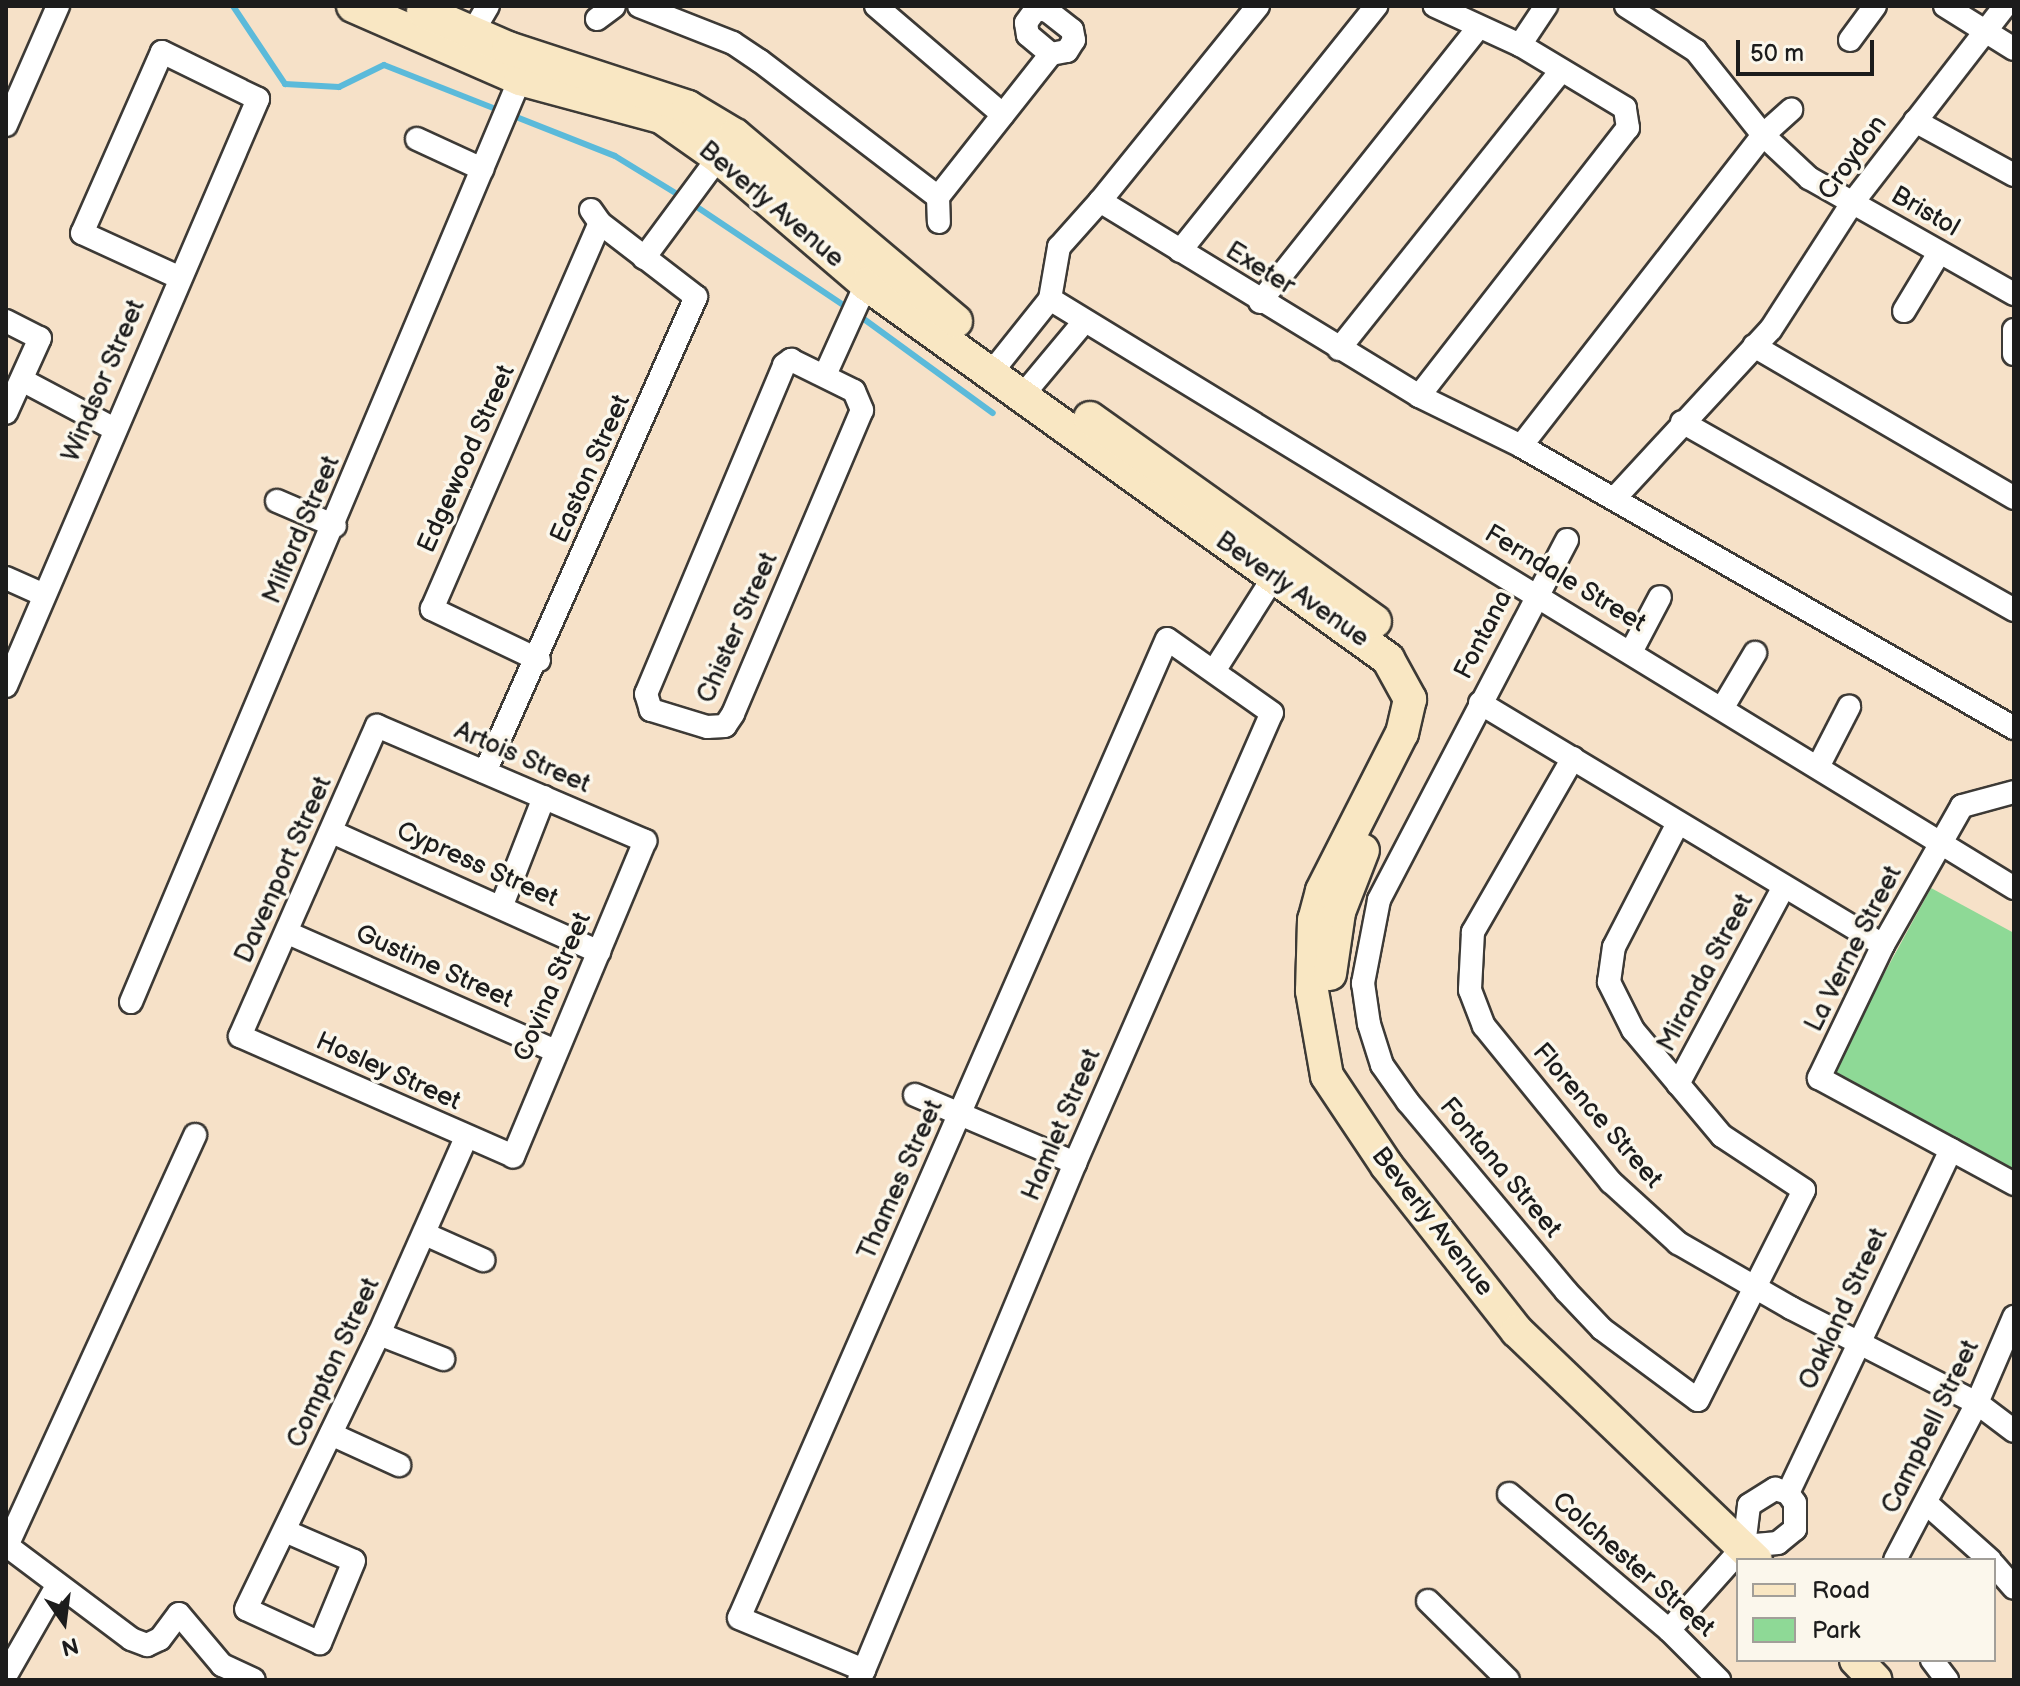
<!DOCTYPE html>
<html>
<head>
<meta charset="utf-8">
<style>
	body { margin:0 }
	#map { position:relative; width:2020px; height:1686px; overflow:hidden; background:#f6e1c8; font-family:"Balsamiq Sans",sans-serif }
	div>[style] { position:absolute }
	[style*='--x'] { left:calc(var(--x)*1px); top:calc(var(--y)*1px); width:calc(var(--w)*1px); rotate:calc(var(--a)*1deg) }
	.green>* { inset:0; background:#8ed996 }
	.stream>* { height:6px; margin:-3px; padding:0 3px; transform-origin:3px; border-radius:3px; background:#5bbada }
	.roads { filter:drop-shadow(2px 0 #3d3a36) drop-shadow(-2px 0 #3d3a36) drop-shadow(0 2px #3d3a36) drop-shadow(0 -2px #3d3a36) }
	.street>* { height:22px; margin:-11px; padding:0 11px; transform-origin:11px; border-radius:11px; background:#fff }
	.secondary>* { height:32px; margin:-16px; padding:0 16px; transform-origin:16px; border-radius:16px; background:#f9e7c3 }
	span { translate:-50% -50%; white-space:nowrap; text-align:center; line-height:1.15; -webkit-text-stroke:7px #fbf7ec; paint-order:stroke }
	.street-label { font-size:26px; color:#1c1c1c }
	.frame { position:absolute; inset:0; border:8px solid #1c1c1c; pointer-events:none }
	.legend { position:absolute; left:1736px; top:1558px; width:260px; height:104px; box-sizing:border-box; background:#fbf7ec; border:2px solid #a29f99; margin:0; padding:10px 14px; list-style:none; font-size:24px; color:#1c1c1c }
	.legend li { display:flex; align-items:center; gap:16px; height:40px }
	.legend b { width:40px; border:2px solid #a29f99 }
	.north { position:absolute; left:24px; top:1582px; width:80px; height:80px; -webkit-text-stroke:6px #fbf7ec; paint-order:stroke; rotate:166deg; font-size:22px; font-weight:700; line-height:32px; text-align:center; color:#1c1c1c }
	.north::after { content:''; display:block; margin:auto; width:28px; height:36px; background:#1c1c1c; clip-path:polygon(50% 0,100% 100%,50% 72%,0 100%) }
	.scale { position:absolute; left:1736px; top:40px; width:138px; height:36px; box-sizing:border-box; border:4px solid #1c1c1c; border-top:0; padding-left:10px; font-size:24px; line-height:28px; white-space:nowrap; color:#1c1c1c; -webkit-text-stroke:6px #fbf7ec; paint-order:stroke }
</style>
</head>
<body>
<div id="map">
	<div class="green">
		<div style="clip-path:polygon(1931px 888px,2014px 933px,2014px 1181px,1826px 1080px)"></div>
	</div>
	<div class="stream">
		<div style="--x:233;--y:6;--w:94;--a:56.3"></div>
		<div style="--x:285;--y:84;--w:54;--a:3.2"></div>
		<div style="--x:339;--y:87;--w:50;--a:-26.1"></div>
		<div style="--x:384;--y:65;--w:248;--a:21.5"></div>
		<div style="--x:615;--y:156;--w:79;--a:31.5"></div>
		<div style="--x:691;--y:203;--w:189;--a:33.8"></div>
		<div style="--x:857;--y:314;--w:168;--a:36.1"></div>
	</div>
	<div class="roads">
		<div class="street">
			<div style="--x:639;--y:6;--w:101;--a:21.5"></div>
			<div style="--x:733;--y:43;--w:32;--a:34"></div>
			<div style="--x:760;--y:61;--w:224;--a:37.4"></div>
			<div style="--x:938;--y:197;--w:25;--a:88"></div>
			<div style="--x:876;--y:6;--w:167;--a:40.6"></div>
			<div style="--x:1258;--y:6;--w:251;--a:129"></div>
			<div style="--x:1100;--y:201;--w:374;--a:31.4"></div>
			<div style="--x:1419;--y:396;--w:114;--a:26.1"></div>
			<div style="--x:1521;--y:446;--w:568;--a:29.77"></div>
			<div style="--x:1626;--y:6;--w:83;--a:32.7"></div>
			<div style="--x:1696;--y:51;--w:107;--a:51.4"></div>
			<div style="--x:1763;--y:135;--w:63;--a:43.1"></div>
			<div style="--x:1809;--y:178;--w:236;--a:29.5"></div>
			<div style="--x:1945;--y:6;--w:81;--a:31.9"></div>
			<div style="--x:597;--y:19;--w:21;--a:-37"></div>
			<div style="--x:1850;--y:40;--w:42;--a:-53.7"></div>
			<div style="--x:465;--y:45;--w:45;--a:-59.5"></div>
			<div style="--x:1520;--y:45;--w:47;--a:-56.3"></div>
			<div style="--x:1915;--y:121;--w:113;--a:28.6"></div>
			<div style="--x:6;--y:125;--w:130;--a:-66.4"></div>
			<div style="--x:417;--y:139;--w:72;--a:24.8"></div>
			<div style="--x:938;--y:197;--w:182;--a:-51.7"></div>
			<div style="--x:1051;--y:54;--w:16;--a:-11"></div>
			<div style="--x:1067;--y:51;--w:13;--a:-58"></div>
			<div style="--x:1074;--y:40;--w:10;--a:-101"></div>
			<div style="--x:1072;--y:30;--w:31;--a:-142"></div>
			<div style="--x:1048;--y:11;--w:12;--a:-171"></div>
			<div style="--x:1036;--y:9;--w:17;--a:126"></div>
			<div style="--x:1026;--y:23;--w:12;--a:81"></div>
			<div style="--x:1028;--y:35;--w:30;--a:40"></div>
			<div style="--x:591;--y:210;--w:16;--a:55"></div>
			<div style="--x:600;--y:223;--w:121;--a:37.6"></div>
			<div style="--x:1180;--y:251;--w:314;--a:-51.3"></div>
			<div style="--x:644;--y:258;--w:139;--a:-53.5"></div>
			<div style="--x:1050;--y:299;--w:53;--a:-80.2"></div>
			<div style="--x:1059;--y:247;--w:62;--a:-48.3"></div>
			<div style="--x:1260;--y:302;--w:350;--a:-51.5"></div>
			<div style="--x:1904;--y:311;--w:68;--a:-58.9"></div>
			<div style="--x:6;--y:321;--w:38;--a:27"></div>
			<div style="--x:40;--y:338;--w:82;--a:114.4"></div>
			<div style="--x:2014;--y:330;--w:24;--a:90"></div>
			<div style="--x:1754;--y:346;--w:301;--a:30.3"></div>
			<div style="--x:1339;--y:349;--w:356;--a:-51.4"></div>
			<div style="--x:791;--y:360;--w:70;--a:26.2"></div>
			<div style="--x:854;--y:391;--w:21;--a:67"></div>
			<div style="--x:862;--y:410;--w:330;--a:113"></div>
			<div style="--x:733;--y:714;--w:14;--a:124"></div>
			<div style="--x:725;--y:726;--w:18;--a:177"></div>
			<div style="--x:707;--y:727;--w:59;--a:-163.1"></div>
			<div style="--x:651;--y:710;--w:17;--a:-107"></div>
			<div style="--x:646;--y:694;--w:357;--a:-67.2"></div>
			<div style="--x:784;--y:365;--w:9;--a:-36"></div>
			<div style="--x:991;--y:373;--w:95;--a:-51.4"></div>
			<div style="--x:1050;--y:299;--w:1130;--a:31.42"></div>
			<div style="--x:825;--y:375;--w:100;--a:-65.7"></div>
			<div style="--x:22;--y:380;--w:104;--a:28"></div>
			<div style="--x:1022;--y:396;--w:95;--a:-50.1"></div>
			<div style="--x:1419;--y:396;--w:340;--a:-52.1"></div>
			<div style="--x:1628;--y:128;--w:20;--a:-99"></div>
			<div style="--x:1625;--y:108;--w:122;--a:-149"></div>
			<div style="--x:1520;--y:45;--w:94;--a:-155.4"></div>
			<div style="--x:1682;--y:422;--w:382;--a:29.5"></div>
			<div style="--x:1521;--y:446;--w:394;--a:-52.1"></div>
			<div style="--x:1763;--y:135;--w:38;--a:-42"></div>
			<div style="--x:1614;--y:499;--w:231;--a:-47.3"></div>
			<div style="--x:1771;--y:329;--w:151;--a:-57.2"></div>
			<div style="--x:1853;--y:202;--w:248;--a:-52.2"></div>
			<div style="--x:277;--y:501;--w:63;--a:23.3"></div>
			<div style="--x:1567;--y:540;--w:406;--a:117.6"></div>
			<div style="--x:1379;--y:900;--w:85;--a:100.9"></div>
			<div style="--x:1363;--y:983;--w:41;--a:81.7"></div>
			<div style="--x:1369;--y:1024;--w:43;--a:72.4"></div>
			<div style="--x:1382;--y:1065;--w:45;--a:54.9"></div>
			<div style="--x:1408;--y:1102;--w:246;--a:50.1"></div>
			<div style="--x:1566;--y:1291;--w:52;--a:46.5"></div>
			<div style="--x:1602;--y:1329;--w:119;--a:36.5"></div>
			<div style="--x:1698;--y:1400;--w:235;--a:-63.2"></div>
			<div style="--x:1804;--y:1190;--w:98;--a:-146.6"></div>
			<div style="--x:1722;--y:1136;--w:138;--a:-130"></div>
			<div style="--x:1633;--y:1030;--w:54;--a:-116.6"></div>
			<div style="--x:1609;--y:982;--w:35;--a:-82"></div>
			<div style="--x:1614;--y:947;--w:137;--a:-62.7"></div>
			<div style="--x:6;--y:578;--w:42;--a:24.1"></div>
			<div style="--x:1631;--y:652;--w:62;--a:-62.2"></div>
			<div style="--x:539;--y:660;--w:119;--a:-154.5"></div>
			<div style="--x:432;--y:609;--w:421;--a:-66.5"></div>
			<div style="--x:1214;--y:671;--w:123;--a:-57.6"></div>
			<div style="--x:6;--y:686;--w:639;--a:-66.77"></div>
			<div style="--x:258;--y:99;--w:107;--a:-153.9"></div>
			<div style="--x:162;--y:52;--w:198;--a:113.8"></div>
			<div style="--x:82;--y:233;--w:106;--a:24.6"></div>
			<div style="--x:1480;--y:703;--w:470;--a:31"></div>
			<div style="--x:1723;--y:707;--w:63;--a:-59.3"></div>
			<div style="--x:377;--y:726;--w:292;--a:23.2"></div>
			<div style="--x:645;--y:841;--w:342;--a:112.7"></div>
			<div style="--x:513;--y:1156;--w:298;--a:-156.3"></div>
			<div style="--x:240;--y:1036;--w:339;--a:-66.2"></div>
			<div style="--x:1573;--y:758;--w:201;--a:119.9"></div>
			<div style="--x:1473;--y:932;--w:58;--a:93"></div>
			<div style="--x:1470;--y:990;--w:39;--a:69"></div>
			<div style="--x:1484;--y:1026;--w:201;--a:50.9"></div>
			<div style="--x:1611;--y:1182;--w:91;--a:42.3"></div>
			<div style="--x:1678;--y:1243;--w:130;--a:29.9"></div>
			<div style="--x:1791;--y:1308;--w:209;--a:27.1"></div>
			<div style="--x:1977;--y:1403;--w:46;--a:37.1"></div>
			<div style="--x:1818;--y:767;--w:68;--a:-62.7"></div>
			<div style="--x:485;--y:772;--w:520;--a:-66.05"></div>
			<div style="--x:2014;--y:792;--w:54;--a:164.9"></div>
			<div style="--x:1962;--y:806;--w:160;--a:119.6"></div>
			<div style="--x:1883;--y:945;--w:148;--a:115.7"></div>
			<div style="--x:1819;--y:1078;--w:222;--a:28.5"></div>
			<div style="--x:332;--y:832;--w:293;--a:24.2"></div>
			<div style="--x:502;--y:905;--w:116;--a:-68.7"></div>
			<div style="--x:288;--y:933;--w:293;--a:23.8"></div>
			<div style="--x:131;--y:1002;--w:1002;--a:-67.15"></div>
			<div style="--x:1678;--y:1084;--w:222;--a:-61.8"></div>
			<div style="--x:915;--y:1095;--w:174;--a:23"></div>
			<div style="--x:425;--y:1234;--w:64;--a:24.1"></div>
			<div style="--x:379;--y:1334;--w:69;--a:21.3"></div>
			<div style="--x:331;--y:1434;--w:75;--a:24.5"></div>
			<div style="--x:1775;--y:1489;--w:14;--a:17"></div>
			<div style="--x:1788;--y:1493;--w:12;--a:55"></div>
			<div style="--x:1795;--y:1503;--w:26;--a:90"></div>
			<div style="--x:1795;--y:1529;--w:22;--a:141"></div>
			<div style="--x:1778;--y:1543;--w:34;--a:175"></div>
			<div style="--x:1744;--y:1546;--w:41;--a:-83"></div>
			<div style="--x:1749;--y:1505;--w:31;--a:-32"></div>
			<div style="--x:1788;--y:1493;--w:380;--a:-64.6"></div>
			<div style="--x:1509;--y:1494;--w:210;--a:40.4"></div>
			<div style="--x:1669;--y:1630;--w:71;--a:45"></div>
			<div style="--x:1926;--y:1503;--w:86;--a:41.7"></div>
			<div style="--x:285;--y:1531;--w:75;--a:23.5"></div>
			<div style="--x:354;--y:1561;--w:89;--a:112.5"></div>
			<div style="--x:320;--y:1643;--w:81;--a:-155.3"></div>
			<div style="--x:246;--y:1609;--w:305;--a:-64.2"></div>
			<div style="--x:379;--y:1334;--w:214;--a:-66.1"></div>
			<div style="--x:6;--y:1545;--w:156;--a:36.9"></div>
			<div style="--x:131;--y:1639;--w:17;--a:21"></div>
			<div style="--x:147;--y:1645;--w:14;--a:-25"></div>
			<div style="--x:160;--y:1639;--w:31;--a:-53"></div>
			<div style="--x:179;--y:1614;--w:67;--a:49.9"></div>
			<div style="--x:222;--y:1665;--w:35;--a:25"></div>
			<div style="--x:7;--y:1546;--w:452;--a:-65.4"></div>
			<div style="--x:1895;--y:1560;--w:177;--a:-62.4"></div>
			<div style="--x:1977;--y:1403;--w:94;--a:-66.7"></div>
			<div style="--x:1994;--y:1565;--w:30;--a:49"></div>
			<div style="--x:1428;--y:1601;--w:112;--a:44.6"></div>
			<div style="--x:1669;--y:1630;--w:113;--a:-48.2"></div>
			<div style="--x:1932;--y:1660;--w:25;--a:53"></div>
			<div style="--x:6;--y:1675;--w:103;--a:-60.2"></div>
			<div style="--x:859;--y:1680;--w:11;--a:-63"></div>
			<div style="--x:864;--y:1670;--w:549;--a:-67.4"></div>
			<div style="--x:1075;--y:1163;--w:491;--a:-66.4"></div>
			<div style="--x:1272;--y:713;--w:128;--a:-144.8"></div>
			<div style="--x:1167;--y:639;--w:1068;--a:113.61"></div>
			<div style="--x:739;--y:1618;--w:135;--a:22.6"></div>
		</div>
		<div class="secondary">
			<div style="--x:353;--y:6;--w:182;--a:23.6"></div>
			<div style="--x:520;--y:79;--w:146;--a:15.1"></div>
			<div style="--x:661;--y:117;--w:70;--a:35.1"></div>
			<div style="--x:718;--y:157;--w:195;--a:40.6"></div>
			<div style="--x:866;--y:284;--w:643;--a:35.69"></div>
			<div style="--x:1388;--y:659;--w:46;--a:61.2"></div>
			<div style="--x:1410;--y:699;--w:35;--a:103"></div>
			<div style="--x:1402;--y:733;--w:177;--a:116.9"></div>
			<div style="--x:1322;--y:891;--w:30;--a:105"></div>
			<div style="--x:1314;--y:920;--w:71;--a:91.6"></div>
			<div style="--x:1312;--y:991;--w:86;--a:80"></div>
			<div style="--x:1327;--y:1076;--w:108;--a:56.3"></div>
			<div style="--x:1387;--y:1166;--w:210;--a:51.8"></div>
			<div style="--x:1517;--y:1331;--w:331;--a:43.8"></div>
			<div style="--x:423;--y:11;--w:93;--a:23.5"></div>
			<div style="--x:508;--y:48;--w:189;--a:18.1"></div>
			<div style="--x:688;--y:107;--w:55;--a:30.8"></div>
			<div style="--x:735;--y:135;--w:289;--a:40.1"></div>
			<div style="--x:1090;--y:418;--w:350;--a:35.5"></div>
			<div style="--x:1330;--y:974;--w:63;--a:-81.7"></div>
			<div style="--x:1339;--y:912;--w:66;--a:-68.8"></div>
			<div style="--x:1856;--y:1660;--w:28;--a:46"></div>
		</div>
	</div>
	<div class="street-label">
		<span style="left:1853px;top:158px;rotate:-54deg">Croydon</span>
		<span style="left:771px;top:205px;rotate:40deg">Beverly Avenue</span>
		<span style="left:1925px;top:212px;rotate:30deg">Bristol</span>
		<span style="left:1260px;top:269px;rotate:32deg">Exeter</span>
		<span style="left:104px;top:381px;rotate:-67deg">Windsor Street</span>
		<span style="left:467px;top:459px;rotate:-66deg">Edgewood Street</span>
		<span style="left:591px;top:469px;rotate:-66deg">Easton Street</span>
		<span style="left:302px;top:530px;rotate:-67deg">Milford Street</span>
		<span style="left:1565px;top:579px;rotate:31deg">Ferndale Street</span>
		<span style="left:1292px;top:590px;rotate:35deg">Beverly Avenue</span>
		<span style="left:738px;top:628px;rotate:-66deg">Chister Street</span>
		<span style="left:1484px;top:635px;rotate:-63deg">Fontana</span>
		<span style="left:522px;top:758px;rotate:23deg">Artois Street</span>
		<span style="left:477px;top:865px;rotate:24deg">Cypress Street</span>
		<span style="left:284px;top:870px;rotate:-66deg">Davenport Street</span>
		<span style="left:1854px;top:949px;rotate:-63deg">La Verne Street</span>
		<span style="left:434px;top:967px;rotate:24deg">Gustine Street</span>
		<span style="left:1706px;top:973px;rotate:-62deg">Miranda Street</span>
		<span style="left:553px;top:987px;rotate:-67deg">Covina Street</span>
		<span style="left:388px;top:1072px;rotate:24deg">Hosley Street</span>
		<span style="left:1597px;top:1116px;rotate:49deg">Florence Street</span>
		<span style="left:1062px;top:1125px;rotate:-67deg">Hamlet Street</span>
		<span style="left:1500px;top:1168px;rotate:50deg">Fontana Street</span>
		<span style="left:901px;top:1180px;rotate:-66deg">Thames Street</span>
		<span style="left:1432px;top:1222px;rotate:52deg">Beverly Avenue</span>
		<span style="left:1844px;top:1309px;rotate:-65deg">Oakland Street</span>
		<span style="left:334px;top:1363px;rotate:-65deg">Compton Street</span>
		<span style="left:1931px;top:1427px;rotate:-64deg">Campbell Street</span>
		<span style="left:1633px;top:1565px;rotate:41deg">Colchester Street</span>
	</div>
	<div class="frame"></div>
	<ul class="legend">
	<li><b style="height:10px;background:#f9e7c3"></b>Road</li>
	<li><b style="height:22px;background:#8ed996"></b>Park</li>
	</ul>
	<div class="north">N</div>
	<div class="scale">50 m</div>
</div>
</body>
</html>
